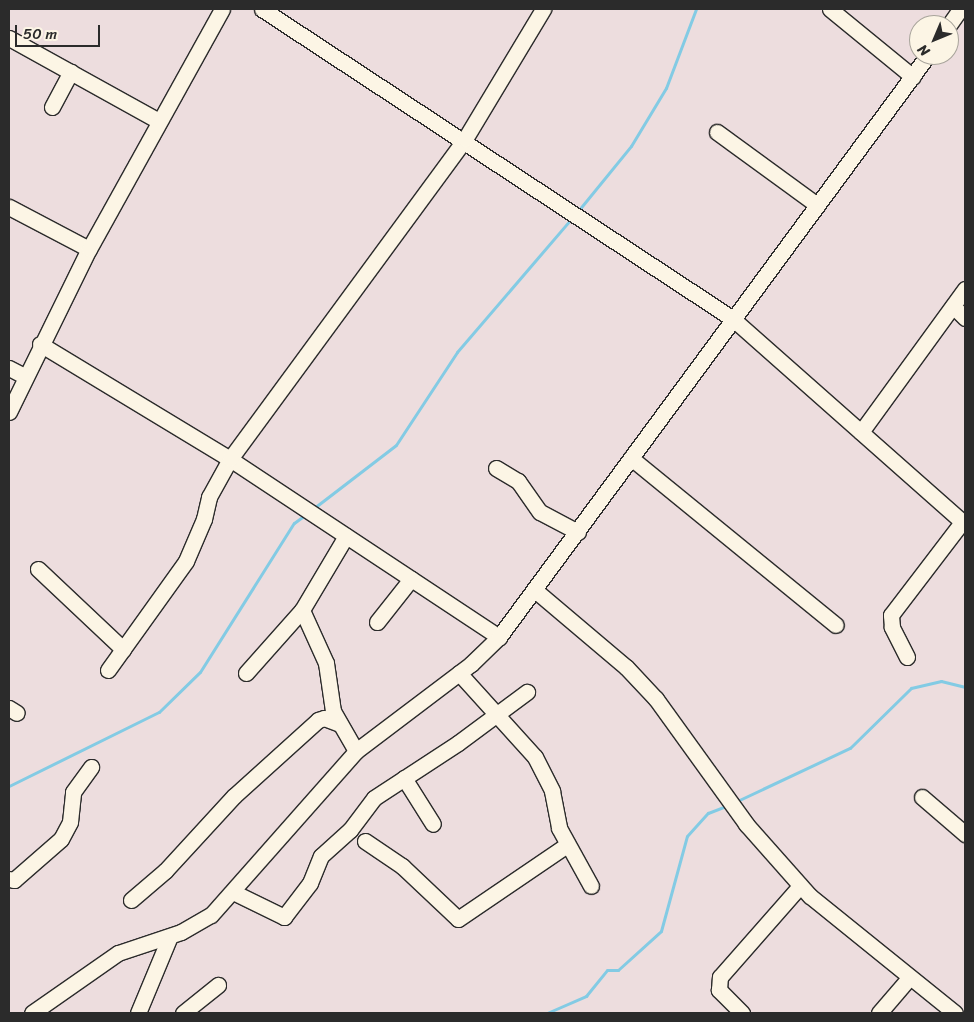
<!DOCTYPE html>
<html>
<head>
<meta charset="utf-8">
<style>
	body { margin:0 }
	#map { position:relative; width:974px; height:1022px; overflow:hidden; background:#edddde; font-family:Sriracha,sans-serif }
	div>[style] { position:absolute }
	[style*='--x'] { left:calc(var(--x)*1px); top:calc(var(--y)*1px); width:calc(var(--w)*1px); rotate:calc(var(--a)*1deg) }
	.stream>* { height:3px; margin:-1.5px; padding:0 1.5px; transform-origin:1.5px; border-radius:1.5px; background:#83cbe4 }
	.roads { filter:drop-shadow(1px 0 #2b2b2b) drop-shadow(-1px 0 #2b2b2b) drop-shadow(0 1px #2b2b2b) drop-shadow(0 -1px #2b2b2b) }
	.minor>* { height:15px; margin:-7.5px; padding:0 7.5px; transform-origin:7.5px; border-radius:7.5px; background:#fcf5e5 }
	span { translate:-50% -50%; white-space:nowrap; text-align:center; line-height:1.15; -webkit-text-stroke:4px #fcf5e5; paint-order:stroke }
	.frame { position:absolute; inset:0; border:10px solid #2b2b2b; pointer-events:none }
	.north { position:absolute; left:909px; top:15px; width:50px; height:50px; box-sizing:border-box; background:#fcf5e5; border:1px solid #a8a49b; border-radius:50%; rotate:225deg; font-size:14px; font-weight:700; line-height:20px; text-align:center; color:#2b2b2b }
	.north::after { content:''; display:block; margin:auto; width:18px; height:22px; background:#2b2b2b; clip-path:polygon(50% 0,100% 100%,50% 72%,0 100%) }
	.scale { position:absolute; left:15px; top:25px; width:85px; height:22px; box-sizing:border-box; border:2px solid #2b2b2b; border-top:0; padding-left:6px; font-size:15px; line-height:18px; white-space:nowrap; color:#2b2b2b; -webkit-text-stroke:4px #fcf5e5; paint-order:stroke }
</style>
</head>
<body>
<div id="map">
	<div class="stream">
		<div style="--x:578;--y:211;--w:84;--a:-50.8"></div>
		<div style="--x:631;--y:146;--w:68;--a:-58.9"></div>
		<div style="--x:666;--y:88;--w:85;--a:-69.2"></div>
		<div style="--x:314;--y:508;--w:103;--a:-37.5"></div>
		<div style="--x:396;--y:445;--w:111;--a:-56.7"></div>
		<div style="--x:457;--y:352;--w:177;--a:-49.4"></div>
		<div style="--x:9;--y:786;--w:167;--a:-26.3"></div>
		<div style="--x:159;--y:712;--w:57;--a:-44.3"></div>
		<div style="--x:200;--y:672;--w:176;--a:-57.8"></div>
		<div style="--x:294;--y:523;--w:14;--a:-36"></div>
		<div style="--x:735;--y:802;--w:127;--a:-25.2"></div>
		<div style="--x:850;--y:748;--w:86;--a:-44.5"></div>
		<div style="--x:911;--y:688;--w:31;--a:-13"></div>
		<div style="--x:941;--y:681;--w:25;--a:14"></div>
		<div style="--x:547;--y:1013;--w:43;--a:-23.6"></div>
		<div style="--x:586;--y:996;--w:33;--a:-51"></div>
		<div style="--x:607;--y:970;--w:11;--a:0"></div>
		<div style="--x:618;--y:970;--w:58;--a:-42.2"></div>
		<div style="--x:661;--y:931;--w:98;--a:-74.7"></div>
		<div style="--x:687;--y:836;--w:31;--a:-48"></div>
		<div style="--x:708;--y:813;--w:19;--a:-21"></div>
	</div>
	<div class="roads">
		<div class="minor">
			<div style="--x:262;--y:9;--w:564;--a:33.35"></div>
			<div style="--x:733;--y:319;--w:310;--a:41.5"></div>
			<div style="--x:830;--y:9;--w:107;--a:39.3"></div>
			<div style="--x:949;--y:25;--w:19;--a:-55"></div>
			<div style="--x:9;--y:38;--w:171;--a:29"></div>
			<div style="--x:52;--y:107;--w:40;--a:-62"></div>
			<div style="--x:717;--y:132;--w:124;--a:36.1"></div>
			<div style="--x:9;--y:207;--w:90;--a:27.7"></div>
			<div style="--x:953;--y:306;--w:17;--a:45"></div>
			<div style="--x:40;--y:344;--w:222;--a:31.2"></div>
			<div style="--x:230;--y:459;--w:323;--a:33.5"></div>
			<div style="--x:9;--y:368;--w:17;--a:28"></div>
			<div style="--x:9;--y:412;--w:182;--a:-63.9"></div>
			<div style="--x:89;--y:249;--w:274;--a:-61"></div>
			<div style="--x:861;--y:432;--w:177;--a:-54"></div>
			<div style="--x:631;--y:458;--w:264;--a:39.2"></div>
			<div style="--x:496;--y:468;--w:26;--a:31"></div>
			<div style="--x:518;--y:481;--w:38;--a:55"></div>
			<div style="--x:540;--y:512;--w:43;--a:27.8"></div>
			<div style="--x:38;--y:569;--w:117;--a:43.3"></div>
			<div style="--x:536;--y:591;--w:118;--a:40.2"></div>
			<div style="--x:626;--y:667;--w:44;--a:46.8"></div>
			<div style="--x:656;--y:699;--w:154;--a:54.2"></div>
			<div style="--x:746;--y:824;--w:96;--a:48.4"></div>
			<div style="--x:810;--y:896;--w:186;--a:38.9"></div>
			<div style="--x:302;--y:610;--w:58;--a:65.6"></div>
			<div style="--x:326;--y:663;--w:49;--a:81.7"></div>
			<div style="--x:333;--y:711;--w:46;--a:60.1"></div>
			<div style="--x:377;--y:622;--w:55;--a:-51.7"></div>
			<div style="--x:907;--y:657;--w:34;--a:-117"></div>
			<div style="--x:892;--y:627;--w:12;--a:-95"></div>
			<div style="--x:891;--y:615;--w:117;--a:-52.6"></div>
			<div style="--x:108;--y:670;--w:134;--a:-54.4"></div>
			<div style="--x:186;--y:561;--w:46;--a:-66.8"></div>
			<div style="--x:204;--y:519;--w:23;--a:-77"></div>
			<div style="--x:209;--y:497;--w:43;--a:-61.1"></div>
			<div style="--x:230;--y:459;--w:397;--a:-53.7"></div>
			<div style="--x:465;--y:139;--w:152;--a:-59"></div>
			<div style="--x:246;--y:673;--w:84;--a:-48.4"></div>
			<div style="--x:302;--y:610;--w:86;--a:-59.3"></div>
			<div style="--x:459;--y:673;--w:113;--a:47.9"></div>
			<div style="--x:535;--y:757;--w:38;--a:63"></div>
			<div style="--x:552;--y:791;--w:38;--a:79"></div>
			<div style="--x:559;--y:828;--w:66;--a:61.1"></div>
			<div style="--x:9;--y:708;--w:9;--a:32"></div>
			<div style="--x:404;--y:778;--w:54;--a:57.8"></div>
			<div style="--x:922;--y:797;--w:57;--a:40.7"></div>
			<div style="--x:365;--y:841;--w:45;--a:34"></div>
			<div style="--x:402;--y:866;--w:77;--a:43.4"></div>
			<div style="--x:458;--y:919;--w:132;--a:-34.2"></div>
			<div style="--x:9;--y:879;--w:5;--a:11"></div>
			<div style="--x:14;--y:880;--w:62;--a:-41.1"></div>
			<div style="--x:61;--y:839;--w:19;--a:-62"></div>
			<div style="--x:70;--y:822;--w:30;--a:-84"></div>
			<div style="--x:73;--y:792;--w:31;--a:-54"></div>
			<div style="--x:233;--y:892;--w:57;--a:26.1"></div>
			<div style="--x:284;--y:917;--w:43;--a:-52.6"></div>
			<div style="--x:310;--y:883;--w:29;--a:-68"></div>
			<div style="--x:321;--y:856;--w:39;--a:-42"></div>
			<div style="--x:350;--y:830;--w:40;--a:-53"></div>
			<div style="--x:374;--y:798;--w:100;--a:-33.2"></div>
			<div style="--x:458;--y:743;--w:86;--a:-36.5"></div>
			<div style="--x:131;--y:900;--w:45;--a:-40.5"></div>
			<div style="--x:165;--y:871;--w:102;--a:-47.4"></div>
			<div style="--x:234;--y:796;--w:113;--a:-42.1"></div>
			<div style="--x:318;--y:720;--w:6;--a:-18"></div>
			<div style="--x:324;--y:718;--w:17;--a:21"></div>
			<div style="--x:32;--y:1013;--w:105;--a:-34.9"></div>
			<div style="--x:118;--y:953;--w:66;--a:-18.4"></div>
			<div style="--x:181;--y:932;--w:34;--a:-30"></div>
			<div style="--x:211;--y:915;--w:219;--a:-48.5"></div>
			<div style="--x:356;--y:751;--w:144;--a:-37.1"></div>
			<div style="--x:471;--y:664;--w:39;--a:-44"></div>
			<div style="--x:499;--y:637;--w:723;--a:-53.61"></div>
			<div style="--x:138;--y:1013;--w:83;--a:-67.4"></div>
			<div style="--x:183;--y:1013;--w:45;--a:-38.7"></div>
			<div style="--x:742;--y:1013;--w:33;--a:-135"></div>
			<div style="--x:719;--y:990;--w:13;--a:-86"></div>
			<div style="--x:720;--y:977;--w:121;--a:-48.7"></div>
			<div style="--x:879;--y:1013;--w:46;--a:-49.4"></div>
		</div>
	</div>
	<div class="frame"></div>
	<div class="north">N</div>
	<div class="scale">50 m</div>
</div>
</body>
</html>
